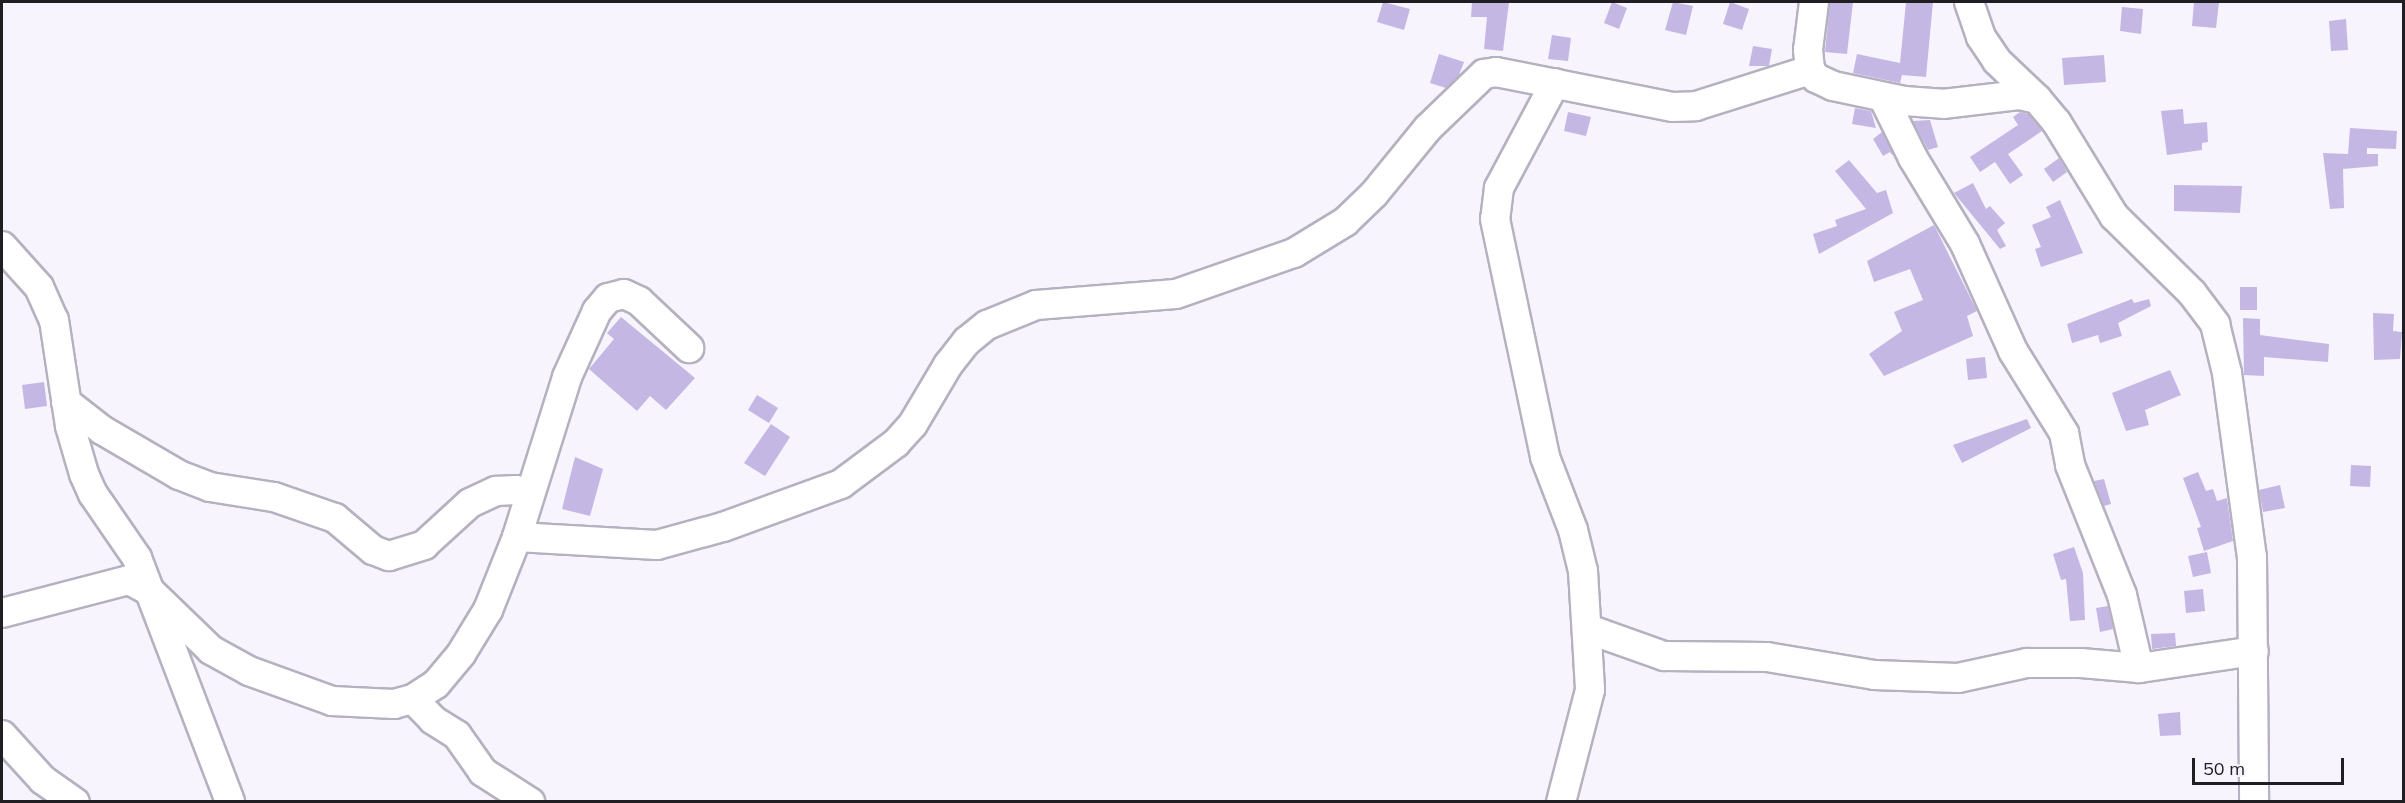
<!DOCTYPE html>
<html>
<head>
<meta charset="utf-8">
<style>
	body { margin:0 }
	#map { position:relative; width:2405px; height:803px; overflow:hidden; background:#f7f4fd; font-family:Mulish,sans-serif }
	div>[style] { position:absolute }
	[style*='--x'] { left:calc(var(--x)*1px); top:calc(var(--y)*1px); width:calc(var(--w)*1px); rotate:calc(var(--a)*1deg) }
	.building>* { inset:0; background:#c5b7e4 }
	.roads { filter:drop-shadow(2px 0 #b5b1c0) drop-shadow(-2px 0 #b5b1c0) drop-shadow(0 2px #b5b1c0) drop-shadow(0 -2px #b5b1c0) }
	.minor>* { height:28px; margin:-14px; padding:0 14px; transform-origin:14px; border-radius:14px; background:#fff }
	span { translate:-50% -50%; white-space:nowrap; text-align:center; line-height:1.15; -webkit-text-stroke:4.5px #f7f4fd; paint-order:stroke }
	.frame { position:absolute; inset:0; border:3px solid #201e23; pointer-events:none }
	.scale { position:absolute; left:2192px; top:758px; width:152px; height:27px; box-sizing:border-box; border:3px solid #201e23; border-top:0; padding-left:8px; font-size:18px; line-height:21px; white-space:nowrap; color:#201e23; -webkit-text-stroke:4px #f7f4fd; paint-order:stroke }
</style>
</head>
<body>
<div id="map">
	<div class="building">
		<div style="clip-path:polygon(1383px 2px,1410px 9px,1404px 30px,1377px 22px)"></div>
		<div style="clip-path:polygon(1472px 2px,1509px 2px,1503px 51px,1484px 49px,1487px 17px,1471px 17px)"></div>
		<div style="clip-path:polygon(1612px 2px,1627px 8px,1619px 29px,1604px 23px)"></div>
		<div style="clip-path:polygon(1673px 2px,1693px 6px,1686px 35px,1665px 30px)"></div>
		<div style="clip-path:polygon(1730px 2px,1749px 9px,1742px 30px,1723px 24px)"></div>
		<div style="clip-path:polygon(1830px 2px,1853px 2px,1847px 54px,1825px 52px)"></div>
		<div style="clip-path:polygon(1906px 2px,1933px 2px,1926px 77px,1902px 75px,1900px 83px,1853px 73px,1857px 54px,1900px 63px)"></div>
		<div style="clip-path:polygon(2194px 2px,2219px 2px,2216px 28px,2192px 26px)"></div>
		<div style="clip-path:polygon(2122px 7px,2143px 9px,2141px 34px,2120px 31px)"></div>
		<div style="clip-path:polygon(2346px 19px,2348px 50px,2331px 51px,2329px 21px)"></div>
		<div style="clip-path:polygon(1552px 35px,1571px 38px,1568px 61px,1548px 59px)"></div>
		<div style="clip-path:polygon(1753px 46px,1772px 49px,1769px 66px,1749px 66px)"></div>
		<div style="clip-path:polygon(1439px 54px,1464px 62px,1459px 75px,1446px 88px,1430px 83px)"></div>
		<div style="clip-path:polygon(2104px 55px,2106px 82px,2064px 85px,2062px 58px)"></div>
		<div style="clip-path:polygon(1855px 108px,1871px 111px,1876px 128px,1852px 124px)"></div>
		<div style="clip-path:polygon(2183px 109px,2184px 124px,2207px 122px,2208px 142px,2202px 143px,2202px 150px,2167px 155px,2161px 111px)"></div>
		<div style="clip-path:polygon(1568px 112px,1591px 117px,1586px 136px,1564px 131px)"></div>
		<div style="clip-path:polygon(2020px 112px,2028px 114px,2042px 131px,2008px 154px,2023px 175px,2010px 184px,1995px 162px,1980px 172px,1970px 157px,2018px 125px,2013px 117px)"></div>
		<div style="clip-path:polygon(1930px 120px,1938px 147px,1928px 150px,1913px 121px)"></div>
		<div style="clip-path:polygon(2350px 128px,2397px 131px,2396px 149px,2367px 148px,2367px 154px,2378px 154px,2378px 166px,2343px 169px,2344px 208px,2330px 209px,2323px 153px,2348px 154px)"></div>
		<div style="clip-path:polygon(1882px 132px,1893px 154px,1892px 155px,1890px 152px,1883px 156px,1873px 139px)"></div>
		<div style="clip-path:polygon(2059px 158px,2067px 172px,2053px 182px,2044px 169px)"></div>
		<div style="clip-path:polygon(1849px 160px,1877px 193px,1886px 190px,1893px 213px,1819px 254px,1813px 234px,1837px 226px,1835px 220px,1866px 209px,1835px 171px)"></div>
		<div style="clip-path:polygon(1973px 183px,1986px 209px,1990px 206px,2005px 223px,1997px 230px,2006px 246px,2000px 249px,1954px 193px)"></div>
		<div style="clip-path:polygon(2174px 185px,2242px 186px,2240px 213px,2174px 211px)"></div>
		<div style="clip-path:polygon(2060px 200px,2083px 253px,2041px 267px,2035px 249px,2041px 247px,2032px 225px,2051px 217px,2046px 207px)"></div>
		<div style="clip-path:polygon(1934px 225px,1977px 311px,1967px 316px,1973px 336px,1884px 376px,1869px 354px,1902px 331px,1894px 312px,1923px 300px,1910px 269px,1874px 282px,1867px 261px)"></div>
		<div style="clip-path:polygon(2240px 287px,2257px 287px,2257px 310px,2240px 310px)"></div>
		<div style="clip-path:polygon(2132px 299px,2134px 303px,2149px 299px,2151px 306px,2118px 323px,2122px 336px,2100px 343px,2098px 335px,2072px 343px,2067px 324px)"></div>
		<div style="clip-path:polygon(2373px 313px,2394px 314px,2393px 331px,2402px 332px,2400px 359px,2374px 360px)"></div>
		<div style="clip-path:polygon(621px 317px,695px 378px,666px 410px,650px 396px,637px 411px,589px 369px,614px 339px,607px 333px)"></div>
		<div style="clip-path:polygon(2243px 318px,2260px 319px,2260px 335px,2329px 344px,2328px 362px,2264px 357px,2264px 376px,2244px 375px)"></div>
		<div style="clip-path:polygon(1985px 357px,1987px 378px,1968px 380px,1966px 359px)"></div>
		<div style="clip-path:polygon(2170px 370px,2181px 395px,2145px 410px,2149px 425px,2126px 431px,2112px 393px)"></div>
		<div style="clip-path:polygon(44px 382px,47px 406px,25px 409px,22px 385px)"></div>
		<div style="clip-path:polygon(757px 395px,778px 408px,769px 423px,748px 410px)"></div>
		<div style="clip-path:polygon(2027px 419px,2031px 428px,1962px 463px,1953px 445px)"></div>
		<div style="clip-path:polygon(771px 424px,790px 437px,765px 476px,744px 463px)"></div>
		<div style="clip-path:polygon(575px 457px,603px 469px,590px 516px,562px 509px)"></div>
		<div style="clip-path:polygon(2351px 465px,2371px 466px,2370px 487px,2350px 486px)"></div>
		<div style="clip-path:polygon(2198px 472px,2206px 491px,2213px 489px,2217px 501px,2227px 498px,2233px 541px,2204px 551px,2197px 528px,2201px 527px,2183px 478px)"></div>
		<div style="clip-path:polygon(2104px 479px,2111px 504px,2104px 506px,2094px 481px)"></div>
		<div style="clip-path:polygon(2280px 485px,2285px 508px,2263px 512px,2259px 490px)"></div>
		<div style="clip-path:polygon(2074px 547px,2083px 573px,2085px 620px,2070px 621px,2066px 579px,2061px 580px,2053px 554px)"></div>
		<div style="clip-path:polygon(2207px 552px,2211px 573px,2193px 577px,2188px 556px)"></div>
		<div style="clip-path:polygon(2203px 589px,2205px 611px,2186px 613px,2184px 591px)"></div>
		<div style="clip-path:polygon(2108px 606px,2113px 629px,2100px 632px,2096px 608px)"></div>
		<div style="clip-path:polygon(2175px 633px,2176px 646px,2152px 649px,2151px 634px)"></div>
		<div style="clip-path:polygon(2180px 712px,2181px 735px,2160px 736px,2158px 714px)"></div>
	</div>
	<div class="roads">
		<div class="minor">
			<div style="--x:1814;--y:2;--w:48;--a:97.1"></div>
			<div style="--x:1808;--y:50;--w:20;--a:84"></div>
			<div style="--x:1810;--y:70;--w:10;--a:53"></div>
			<div style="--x:1816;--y:78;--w:19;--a:25"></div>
			<div style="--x:1833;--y:86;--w:73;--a:11.9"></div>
			<div style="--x:1904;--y:101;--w:39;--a:4"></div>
			<div style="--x:1943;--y:104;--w:78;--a:-6.7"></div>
			<div style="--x:2020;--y:95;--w:17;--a:13"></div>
			<div style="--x:2037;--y:99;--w:31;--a:50"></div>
			<div style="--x:2057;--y:123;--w:109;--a:58.5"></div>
			<div style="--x:2114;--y:216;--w:110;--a:44.6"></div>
			<div style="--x:2192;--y:293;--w:39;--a:53"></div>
			<div style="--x:2215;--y:324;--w:50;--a:76.2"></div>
			<div style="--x:2227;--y:373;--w:186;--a:82.3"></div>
			<div style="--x:2252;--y:557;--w:245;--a:89.5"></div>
			<div style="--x:1969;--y:2;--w:37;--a:71"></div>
			<div style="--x:1981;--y:37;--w:29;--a:56"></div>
			<div style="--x:1997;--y:61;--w:55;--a:43.5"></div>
			<div style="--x:1555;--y:83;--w:119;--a:118.1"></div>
			<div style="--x:1499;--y:188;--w:31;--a:97"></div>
			<div style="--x:1495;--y:219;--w:243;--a:78.1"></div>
			<div style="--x:1545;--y:457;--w:78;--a:69"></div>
			<div style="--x:1573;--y:530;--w:42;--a:76.3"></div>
			<div style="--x:1583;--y:571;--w:119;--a:86.6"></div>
			<div style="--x:1590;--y:690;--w:116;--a:104.5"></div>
			<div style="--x:1883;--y:97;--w:68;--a:63.8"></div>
			<div style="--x:1913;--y:158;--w:100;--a:58.8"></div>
			<div style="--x:1965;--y:244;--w:117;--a:65.8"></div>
			<div style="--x:2013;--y:351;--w:97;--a:58.1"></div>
			<div style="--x:2064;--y:433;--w:33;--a:79"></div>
			<div style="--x:2070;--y:465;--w:140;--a:68.2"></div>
			<div style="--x:2122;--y:595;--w:75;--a:76.9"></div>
			<div style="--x:2139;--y:668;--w:116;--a:-8.4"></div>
			<div style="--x:2;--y:246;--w:55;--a:47.9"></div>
			<div style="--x:39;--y:287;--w:36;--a:66"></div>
			<div style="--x:54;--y:320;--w:107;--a:81.4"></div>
			<div style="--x:70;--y:426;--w:50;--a:73.7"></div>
			<div style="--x:84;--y:474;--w:22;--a:66"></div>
			<div style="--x:93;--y:494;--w:78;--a:55.5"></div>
			<div style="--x:137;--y:558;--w:261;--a:69.1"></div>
			<div style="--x:66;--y:402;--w:46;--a:37.9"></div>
			<div style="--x:102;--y:430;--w:89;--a:30.3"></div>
			<div style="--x:179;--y:475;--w:33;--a:21"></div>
			<div style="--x:210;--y:487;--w:65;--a:8.9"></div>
			<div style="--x:274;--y:497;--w:65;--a:19"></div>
			<div style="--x:335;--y:518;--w:50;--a:40.1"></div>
			<div style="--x:373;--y:550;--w:17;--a:21"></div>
			<div style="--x:389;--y:556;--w:37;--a:-17"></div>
			<div style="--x:424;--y:545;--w:62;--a:-42.4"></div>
			<div style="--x:470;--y:503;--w:29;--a:-25"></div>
			<div style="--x:496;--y:491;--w:20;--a:-3"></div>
			<div style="--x:516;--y:490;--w:14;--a:25"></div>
			<div style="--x:517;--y:537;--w:140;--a:3.3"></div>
			<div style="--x:657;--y:545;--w:68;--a:-15.3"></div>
			<div style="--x:723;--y:527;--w:126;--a:-20"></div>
			<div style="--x:841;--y:484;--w:69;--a:-36.7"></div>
			<div style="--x:896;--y:443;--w:25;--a:-48"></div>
			<div style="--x:913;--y:424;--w:69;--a:-59.3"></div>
			<div style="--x:948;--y:365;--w:31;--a:-52"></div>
			<div style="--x:967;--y:341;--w:26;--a:-39"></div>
			<div style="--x:987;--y:325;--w:53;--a:-22.2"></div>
			<div style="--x:1036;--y:305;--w:140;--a:-4.5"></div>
			<div style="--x:1176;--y:294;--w:125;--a:-19.2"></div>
			<div style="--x:1294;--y:253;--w:60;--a:-31.3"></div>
			<div style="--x:1345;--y:222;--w:40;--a:-44"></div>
			<div style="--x:1374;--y:194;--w:85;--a:-50.7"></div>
			<div style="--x:1428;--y:128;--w:78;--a:-44"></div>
			<div style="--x:1484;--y:74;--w:12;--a:-9"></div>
			<div style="--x:1496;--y:72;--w:180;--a:11.2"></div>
			<div style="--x:1673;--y:107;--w:23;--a:-2"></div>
			<div style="--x:1696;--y:106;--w:120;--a:-17.5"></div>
			<div style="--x:2;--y:613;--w:131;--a:-14.6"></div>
			<div style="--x:129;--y:580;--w:24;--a:28"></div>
			<div style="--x:150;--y:591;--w:85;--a:44"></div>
			<div style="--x:211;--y:650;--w:43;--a:28.9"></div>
			<div style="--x:249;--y:671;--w:88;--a:19.9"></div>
			<div style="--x:332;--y:701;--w:62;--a:2.8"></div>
			<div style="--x:394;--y:704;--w:20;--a:-15"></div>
			<div style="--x:413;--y:699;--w:27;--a:-33"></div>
			<div style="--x:436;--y:684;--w:39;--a:-50"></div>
			<div style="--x:461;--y:654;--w:52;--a:-58.5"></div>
			<div style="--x:488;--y:610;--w:79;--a:-68.3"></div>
			<div style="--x:517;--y:537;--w:168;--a:-72.6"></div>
			<div style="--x:567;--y:377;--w:72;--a:-65.6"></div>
			<div style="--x:597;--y:311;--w:17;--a:-50"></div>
			<div style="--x:608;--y:298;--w:16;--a:-14"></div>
			<div style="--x:624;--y:294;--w:17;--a:25"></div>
			<div style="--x:639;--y:301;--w:69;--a:43.2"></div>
			<div style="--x:1588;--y:629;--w:81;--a:19.6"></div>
			<div style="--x:1664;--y:656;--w:103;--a:0.6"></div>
			<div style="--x:1767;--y:657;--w:109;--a:9.5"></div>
			<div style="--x:1874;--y:675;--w:84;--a:2"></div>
			<div style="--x:1958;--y:678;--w:71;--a:-12.3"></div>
			<div style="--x:2027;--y:663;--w:54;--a:0"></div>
			<div style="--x:2081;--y:663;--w:58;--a:4.9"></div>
			<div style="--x:413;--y:699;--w:29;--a:46"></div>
			<div style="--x:433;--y:720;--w:28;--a:32"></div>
			<div style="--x:457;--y:735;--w:45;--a:54.9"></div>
			<div style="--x:483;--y:772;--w:56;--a:32.6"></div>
			<div style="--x:2;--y:735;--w:61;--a:47.7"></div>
			<div style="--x:43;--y:780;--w:39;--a:35"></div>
		</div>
	</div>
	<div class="frame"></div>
	<div class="scale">50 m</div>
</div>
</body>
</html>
